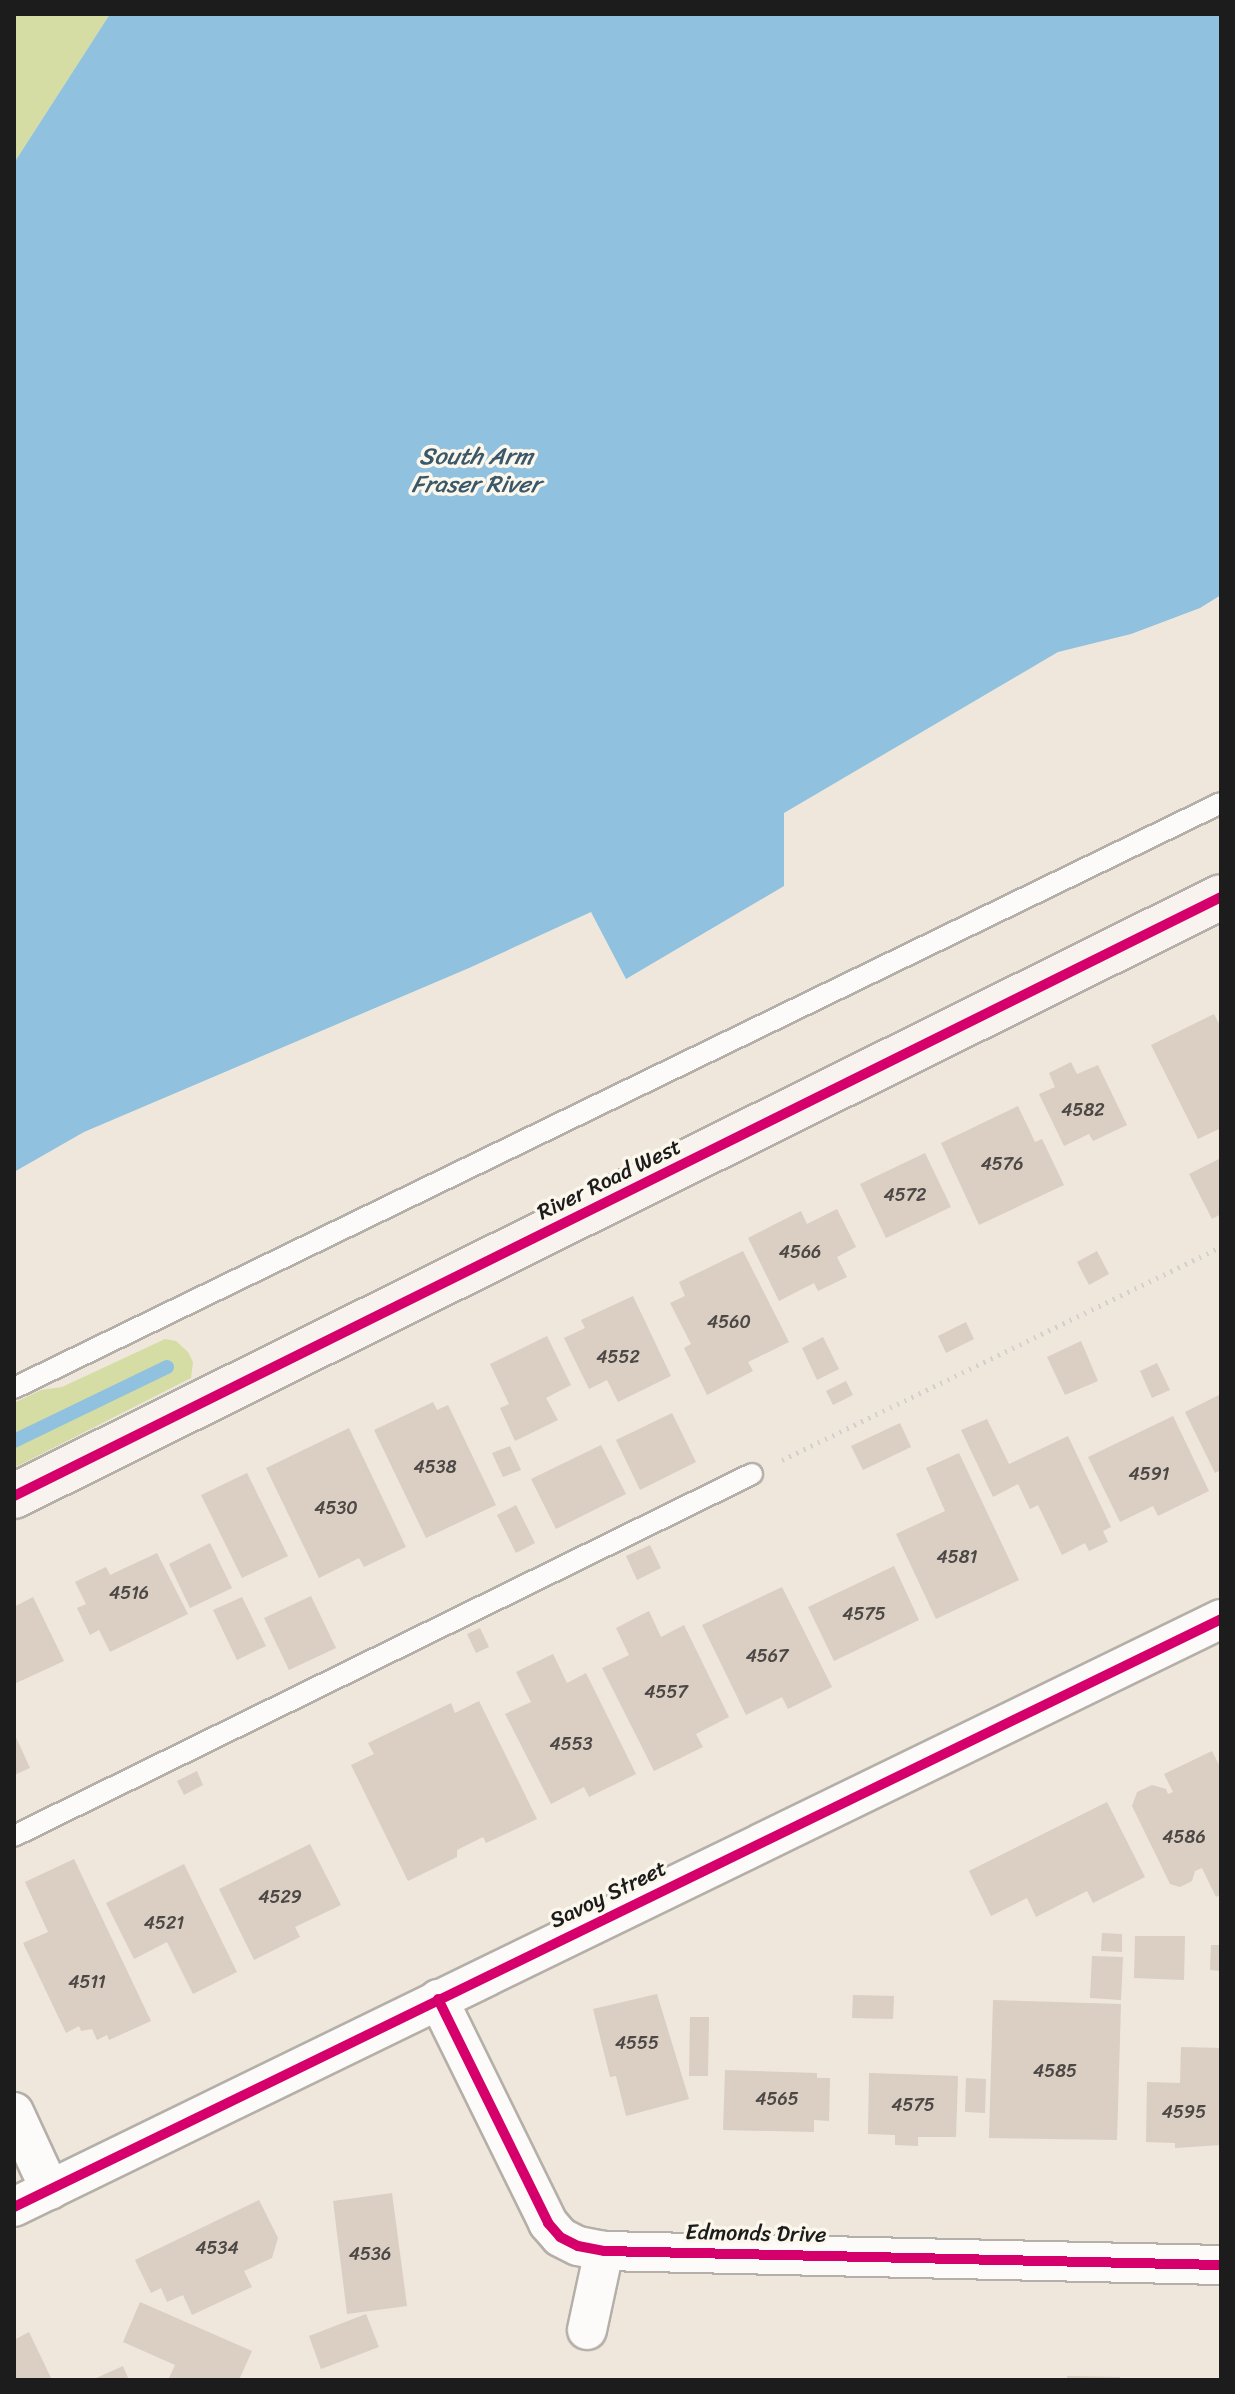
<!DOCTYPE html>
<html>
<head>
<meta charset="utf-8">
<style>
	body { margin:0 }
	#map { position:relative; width:1235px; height:2394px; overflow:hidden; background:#efe7db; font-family:Sriracha,sans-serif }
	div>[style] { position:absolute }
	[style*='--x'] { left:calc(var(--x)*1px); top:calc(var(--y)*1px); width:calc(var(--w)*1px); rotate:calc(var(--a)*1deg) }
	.green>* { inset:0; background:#d5dda5 }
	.water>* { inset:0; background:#90c1de }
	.stream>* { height:14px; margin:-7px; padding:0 7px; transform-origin:7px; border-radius:7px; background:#90c1de }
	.building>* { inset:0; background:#dbcec3 }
	.path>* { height:5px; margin-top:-2.5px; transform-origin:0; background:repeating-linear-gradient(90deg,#d3d1cd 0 2px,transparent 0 8px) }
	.roads { filter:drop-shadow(2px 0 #b4afa8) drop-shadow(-2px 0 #b4afa8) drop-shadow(0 2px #b4afa8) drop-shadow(0 -2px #b4afa8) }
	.lane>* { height:20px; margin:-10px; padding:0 10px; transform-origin:10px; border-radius:10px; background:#fdfbfa }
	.street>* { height:38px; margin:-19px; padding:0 19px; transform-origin:19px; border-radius:19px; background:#fdfbfa }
	.secondary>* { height:44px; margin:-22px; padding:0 22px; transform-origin:22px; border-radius:22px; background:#f8f3ef }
	.cycleway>* { height:10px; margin:-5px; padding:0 5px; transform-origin:5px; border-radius:5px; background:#d6006c }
	span { translate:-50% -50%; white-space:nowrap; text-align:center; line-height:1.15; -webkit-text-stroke:7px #fbf7ec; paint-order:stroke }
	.number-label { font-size:18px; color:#4c4846 }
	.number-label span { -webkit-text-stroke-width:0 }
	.street-label { font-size:22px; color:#1c1c1c }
	.water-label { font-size:24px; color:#3a586a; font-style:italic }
	.frame { position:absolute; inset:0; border:16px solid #1c1c1c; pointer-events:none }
</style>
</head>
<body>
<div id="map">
	<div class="green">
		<div style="clip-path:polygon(14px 14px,110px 14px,14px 163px)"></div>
		<div style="clip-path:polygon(165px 1339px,176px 1341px,188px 1352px,193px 1362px,191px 1378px,14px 1468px,14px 1403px,41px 1390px,62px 1387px)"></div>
	</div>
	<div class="water">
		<div style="clip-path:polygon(110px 14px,1221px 14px,1221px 595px,1200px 608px,1131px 634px,1058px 652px,784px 813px,784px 886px,626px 979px,591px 912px,469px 968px,84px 1132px,14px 1172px,14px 163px)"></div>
	</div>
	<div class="stream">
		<div style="--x:14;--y:1441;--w:170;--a:-25.8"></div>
	</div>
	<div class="building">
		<div style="clip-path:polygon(1214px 1014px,1221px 1028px,1221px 1128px,1198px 1139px,1151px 1045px)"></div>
		<div style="clip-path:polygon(1071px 1062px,1077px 1074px,1098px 1065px,1127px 1125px,1093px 1141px,1089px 1134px,1064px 1146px,1039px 1094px,1055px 1087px,1049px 1073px)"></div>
		<div style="clip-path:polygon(1018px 1106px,1035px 1142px,1042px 1139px,1064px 1185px,979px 1225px,941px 1143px)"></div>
		<div style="clip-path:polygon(925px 1153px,951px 1207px,886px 1238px,860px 1184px)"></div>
		<div style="clip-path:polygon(1221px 1158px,1221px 1214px,1212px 1219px,1189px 1174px)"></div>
		<div style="clip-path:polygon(837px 1209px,856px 1247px,837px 1257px,847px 1277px,818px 1291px,814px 1283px,779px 1301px,748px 1238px,801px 1211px,807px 1224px)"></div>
		<div style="clip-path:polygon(743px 1251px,789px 1342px,748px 1362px,753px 1371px,707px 1395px,684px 1348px,691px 1344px,670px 1303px,685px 1296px,679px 1282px)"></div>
		<div style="clip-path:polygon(1097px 1251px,1109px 1274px,1089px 1285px,1077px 1262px)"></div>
		<div style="clip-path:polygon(633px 1296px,671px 1376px,618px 1402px,607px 1380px,589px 1389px,564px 1338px,585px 1328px,581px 1320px)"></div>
		<div style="clip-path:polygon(966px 1322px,974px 1339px,946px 1353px,938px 1336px)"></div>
		<div style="clip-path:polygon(547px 1336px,571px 1385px,546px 1398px,558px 1420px,515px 1441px,500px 1408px,509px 1404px,490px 1364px)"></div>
		<div style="clip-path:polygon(823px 1337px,839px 1369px,817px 1380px,802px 1348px)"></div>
		<div style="clip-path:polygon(1081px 1341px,1098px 1381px,1065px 1395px,1047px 1357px)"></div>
		<div style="clip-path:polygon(1157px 1363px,1170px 1390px,1152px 1398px,1140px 1371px)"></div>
		<div style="clip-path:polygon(846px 1381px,853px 1395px,833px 1405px,826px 1391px)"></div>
		<div style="clip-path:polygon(1221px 1394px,1221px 1470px,1215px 1473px,1185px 1412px)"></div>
		<div style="clip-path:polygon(433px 1402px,437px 1410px,448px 1405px,496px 1505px,426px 1538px,374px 1430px)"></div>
		<div style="clip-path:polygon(672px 1413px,696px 1462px,640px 1490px,616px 1440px)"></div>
		<div style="clip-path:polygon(1173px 1416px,1209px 1491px,1158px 1516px,1153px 1506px,1120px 1522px,1088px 1457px)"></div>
		<div style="clip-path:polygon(987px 1419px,1009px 1464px,1068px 1436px,1111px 1527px,1103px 1531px,1108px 1542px,1089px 1551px,1085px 1543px,1062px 1555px,1038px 1505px,1030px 1509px,1018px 1484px,993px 1497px,961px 1430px)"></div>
		<div style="clip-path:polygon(900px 1423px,911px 1447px,863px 1470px,851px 1446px)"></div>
		<div style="clip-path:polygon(349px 1428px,406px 1547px,364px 1567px,359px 1558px,319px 1578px,266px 1468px)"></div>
		<div style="clip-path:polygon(601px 1445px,626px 1494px,556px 1529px,531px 1479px)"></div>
		<div style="clip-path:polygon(510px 1446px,521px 1470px,503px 1477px,492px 1453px)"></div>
		<div style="clip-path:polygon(959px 1453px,1019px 1580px,936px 1619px,896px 1534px,945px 1511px,926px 1468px)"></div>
		<div style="clip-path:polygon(247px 1473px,288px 1556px,242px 1578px,201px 1495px)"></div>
		<div style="clip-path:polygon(516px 1505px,535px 1543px,516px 1553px,497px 1515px)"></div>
		<div style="clip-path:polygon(210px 1543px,232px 1588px,190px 1608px,169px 1564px)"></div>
		<div style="clip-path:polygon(650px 1545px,661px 1568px,637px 1580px,626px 1556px)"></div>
		<div style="clip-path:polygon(157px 1553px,188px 1614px,110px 1652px,99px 1630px,90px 1635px,77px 1608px,86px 1604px,75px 1582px,106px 1567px,110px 1575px)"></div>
		<div style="clip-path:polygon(894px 1566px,919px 1620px,834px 1661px,808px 1607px)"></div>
		<div style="clip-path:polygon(782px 1587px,832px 1687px,788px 1709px,782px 1697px,746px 1715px,702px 1625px)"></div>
		<div style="clip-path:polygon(311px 1596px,336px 1648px,289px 1670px,264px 1618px)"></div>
		<div style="clip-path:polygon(33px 1597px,64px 1661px,14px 1684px,14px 1607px)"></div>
		<div style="clip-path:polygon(242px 1597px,266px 1646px,237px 1660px,213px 1610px)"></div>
		<div style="clip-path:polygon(649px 1611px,661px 1637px,684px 1625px,729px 1717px,696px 1734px,703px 1747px,654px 1771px,602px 1668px,629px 1655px,616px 1628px)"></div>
		<div style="clip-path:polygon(480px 1628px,489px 1647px,476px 1653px,467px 1634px)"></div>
		<div style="clip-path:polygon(553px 1654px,567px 1683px,586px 1673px,636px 1774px,589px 1797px,584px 1787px,551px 1804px,505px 1714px,531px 1702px,516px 1672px)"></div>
		<div style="clip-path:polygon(479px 1701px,537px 1819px,486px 1843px,483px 1837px,457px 1850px,457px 1857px,408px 1881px,351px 1765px,374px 1754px,368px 1743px,451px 1703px,455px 1713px)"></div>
		<div style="clip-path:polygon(14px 1733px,30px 1768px,14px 1775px)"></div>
		<div style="clip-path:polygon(1212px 1751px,1221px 1769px,1221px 1894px,1216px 1897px,1202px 1868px,1195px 1871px,1192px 1881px,1180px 1887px,1170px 1884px,1132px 1806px,1137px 1792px,1152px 1785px,1166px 1789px,1168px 1794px,1173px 1792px,1164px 1774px)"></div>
		<div style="clip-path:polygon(197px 1771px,203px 1785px,184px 1795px,177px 1781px)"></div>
		<div style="clip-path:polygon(1107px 1802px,1145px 1877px,1093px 1903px,1087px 1891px,1036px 1917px,1027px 1898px,991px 1916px,969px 1871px)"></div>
		<div style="clip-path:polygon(310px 1844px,341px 1905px,295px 1927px,300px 1937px,254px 1960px,219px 1889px)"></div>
		<div style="clip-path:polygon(74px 1859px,151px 2021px,109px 2040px,107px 2035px,97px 2040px,92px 2029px,81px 2031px,79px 2026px,66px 2033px,23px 1943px,48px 1932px,25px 1882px)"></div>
		<div style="clip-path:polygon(184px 1864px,237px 1972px,193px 1994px,167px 1942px,134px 1959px,106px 1903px)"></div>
		<div style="clip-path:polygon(1102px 1933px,1122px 1934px,1122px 1952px,1101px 1951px)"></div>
		<div style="clip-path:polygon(1135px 1936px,1185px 1936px,1184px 1980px,1134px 1978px)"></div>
		<div style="clip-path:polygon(1211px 1945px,1221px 1945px,1221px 1971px,1210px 1970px)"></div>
		<div style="clip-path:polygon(1092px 1956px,1123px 1957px,1121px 2000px,1090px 1998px)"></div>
		<div style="clip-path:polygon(657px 1994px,689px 2099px,626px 2116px,616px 2076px,610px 2077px,593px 2009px)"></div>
		<div style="clip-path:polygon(853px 1995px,894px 1996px,893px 2019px,852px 2018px)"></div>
		<div style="clip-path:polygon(993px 2000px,1121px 2004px,1117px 2140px,989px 2138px)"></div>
		<div style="clip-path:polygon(690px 2017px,709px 2017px,708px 2076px,689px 2076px)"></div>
		<div style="clip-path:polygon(1181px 2047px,1221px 2048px,1221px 2145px,1175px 2148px,1175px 2143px,1146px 2142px,1147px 2082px,1180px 2083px)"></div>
		<div style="clip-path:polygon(725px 2070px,817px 2073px,817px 2078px,830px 2078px,829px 2121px,814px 2120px,814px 2132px,723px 2130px)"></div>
		<div style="clip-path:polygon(869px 2073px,958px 2076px,956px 2137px,918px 2137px,918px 2146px,895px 2145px,895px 2135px,868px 2134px)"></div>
		<div style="clip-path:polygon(966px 2078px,986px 2079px,985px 2113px,965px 2112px)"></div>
		<div style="clip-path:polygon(392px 2193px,407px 2306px,347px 2314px,333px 2201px)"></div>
		<div style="clip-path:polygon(259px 2200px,278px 2238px,272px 2258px,244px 2271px,252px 2287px,192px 2315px,183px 2295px,167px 2302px,161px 2288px,151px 2293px,135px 2260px)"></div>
		<div style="clip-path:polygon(140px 2302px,252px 2351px,239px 2380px,168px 2380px,175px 2365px,123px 2342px)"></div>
		<div style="clip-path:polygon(366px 2314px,379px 2347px,321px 2369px,309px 2336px)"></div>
		<div style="clip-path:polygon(29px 2332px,52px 2380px,14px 2380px,14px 2340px)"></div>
		<div style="clip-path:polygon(123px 2366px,129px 2380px,92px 2380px)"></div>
		<div style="clip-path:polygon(1067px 2376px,1120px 2377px,1120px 2380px,1067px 2380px)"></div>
	</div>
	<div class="path">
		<div style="--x:782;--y:1460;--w:488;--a:-25.9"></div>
	</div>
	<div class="roads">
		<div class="lane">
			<div style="--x:14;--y:1388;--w:1341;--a:-25.86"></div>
			<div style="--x:14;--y:1836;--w:822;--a:-26.13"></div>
		</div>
		<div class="street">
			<div style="--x:438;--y:1999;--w:250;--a:63.8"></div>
			<div style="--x:548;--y:2223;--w:18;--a:49"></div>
			<div style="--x:560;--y:2237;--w:20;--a:27"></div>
			<div style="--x:578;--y:2246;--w:26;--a:11"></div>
			<div style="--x:604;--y:2251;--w:617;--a:1.3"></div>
			<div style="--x:14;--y:2112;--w:86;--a:65.2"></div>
			<div style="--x:14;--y:2207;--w:1343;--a:-25.97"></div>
			<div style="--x:587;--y:2330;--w:81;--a:-77.9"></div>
		</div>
		<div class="secondary">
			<div style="--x:14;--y:1496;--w:1347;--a:-26.39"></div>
		</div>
	</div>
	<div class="cycleway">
		<div style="--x:14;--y:1496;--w:1347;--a:-26.39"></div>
		<div style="--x:438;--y:1999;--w:250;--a:63.8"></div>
		<div style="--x:548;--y:2223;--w:18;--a:49"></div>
		<div style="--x:560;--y:2237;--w:20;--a:27"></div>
		<div style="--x:578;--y:2246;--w:26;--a:11"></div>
		<div style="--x:604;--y:2251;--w:617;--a:1.3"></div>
		<div style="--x:14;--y:2207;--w:1343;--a:-25.97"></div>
	</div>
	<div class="number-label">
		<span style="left:1083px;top:1110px">4582</span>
		<span style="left:1002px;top:1164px">4576</span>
		<span style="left:905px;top:1195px">4572</span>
		<span style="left:800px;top:1252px">4566</span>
		<span style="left:729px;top:1322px">4560</span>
		<span style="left:618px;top:1357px">4552</span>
		<span style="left:435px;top:1467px">4538</span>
		<span style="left:1149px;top:1474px">4591</span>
		<span style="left:336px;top:1508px">4530</span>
		<span style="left:957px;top:1557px">4581</span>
		<span style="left:129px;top:1593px">4516</span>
		<span style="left:864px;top:1614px">4575</span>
		<span style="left:767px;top:1656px">4567</span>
		<span style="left:666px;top:1692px">4557</span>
		<span style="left:571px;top:1744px">4553</span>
		<span style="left:1184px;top:1837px">4586</span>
		<span style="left:280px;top:1897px">4529</span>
		<span style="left:164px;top:1923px">4521</span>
		<span style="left:87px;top:1982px">4511</span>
		<span style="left:637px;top:2043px">4555</span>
		<span style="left:1055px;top:2071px">4585</span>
		<span style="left:777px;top:2099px">4565</span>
		<span style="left:913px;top:2105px">4575</span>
		<span style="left:1184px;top:2112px">4595</span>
		<span style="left:217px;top:2248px">4534</span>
		<span style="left:370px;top:2254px">4536</span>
	</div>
	<div class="street-label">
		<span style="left:609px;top:1179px;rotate:-26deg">River Road West</span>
		<span style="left:608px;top:1894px;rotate:-26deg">Savoy Street</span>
		<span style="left:756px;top:2233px;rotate:1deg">Edmonds Drive</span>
	</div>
	<div class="water-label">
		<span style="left:476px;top:471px">South Arm<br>Fraser River</span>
	</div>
	<div class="frame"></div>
</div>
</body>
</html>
